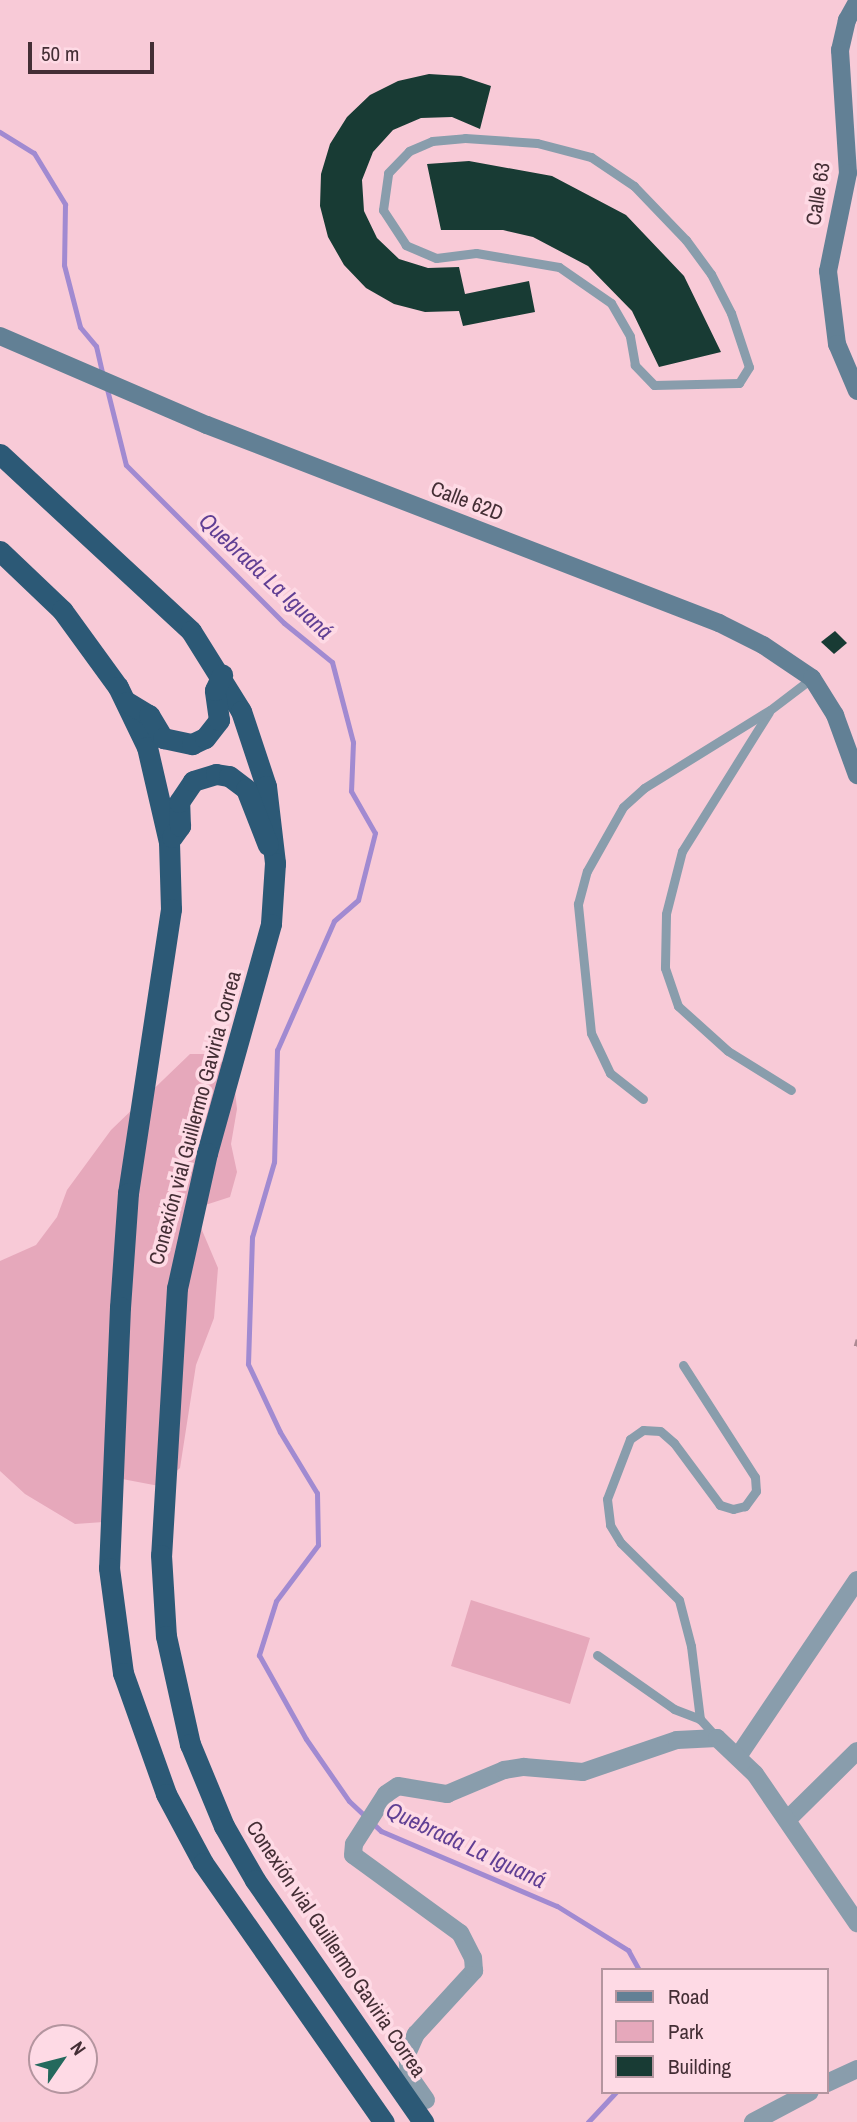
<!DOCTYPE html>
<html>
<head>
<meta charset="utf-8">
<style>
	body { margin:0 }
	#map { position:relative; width:857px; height:2122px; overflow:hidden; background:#f8cad7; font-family:"Archivo Narrow",sans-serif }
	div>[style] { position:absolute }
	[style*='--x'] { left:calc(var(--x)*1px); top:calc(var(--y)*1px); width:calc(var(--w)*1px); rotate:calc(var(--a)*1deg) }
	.green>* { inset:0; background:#e6a8bb }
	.stream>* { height:5px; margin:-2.5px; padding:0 2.5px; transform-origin:2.5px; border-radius:2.5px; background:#a18ad1 }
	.building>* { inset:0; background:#183b34 }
	.path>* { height:2.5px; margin-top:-1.25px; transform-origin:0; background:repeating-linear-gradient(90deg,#ad8993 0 7px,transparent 0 10.5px) }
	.lane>* { height:9px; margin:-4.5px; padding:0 4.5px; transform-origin:4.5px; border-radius:4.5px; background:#899dac }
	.street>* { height:18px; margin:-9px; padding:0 9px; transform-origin:9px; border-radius:9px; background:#899dac }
	.secondary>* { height:18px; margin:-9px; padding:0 9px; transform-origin:9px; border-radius:9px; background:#628095 }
	.highway>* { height:21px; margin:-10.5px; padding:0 10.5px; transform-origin:10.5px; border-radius:10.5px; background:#2c5976 }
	span { translate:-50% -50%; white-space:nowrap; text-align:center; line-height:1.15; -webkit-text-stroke:7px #fedae5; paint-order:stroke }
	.street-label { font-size:21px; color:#442e35 }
	.water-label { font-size:23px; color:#603f94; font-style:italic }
	.legend { position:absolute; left:601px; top:1968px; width:228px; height:126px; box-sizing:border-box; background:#fedae5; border:2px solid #b4959f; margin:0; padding:9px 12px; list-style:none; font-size:21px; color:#442e35 }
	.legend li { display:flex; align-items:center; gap:14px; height:35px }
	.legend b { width:35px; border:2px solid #b4959f }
	.north { position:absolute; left:28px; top:2024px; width:70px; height:70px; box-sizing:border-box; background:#fedae5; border:2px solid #b4959f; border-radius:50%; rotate:55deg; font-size:19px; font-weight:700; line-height:28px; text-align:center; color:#442e35 }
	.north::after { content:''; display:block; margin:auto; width:24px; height:32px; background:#24695d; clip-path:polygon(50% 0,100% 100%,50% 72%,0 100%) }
	.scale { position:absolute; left:28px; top:42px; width:126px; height:32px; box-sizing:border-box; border:4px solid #442e35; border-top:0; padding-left:9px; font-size:21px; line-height:24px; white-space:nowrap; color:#442e35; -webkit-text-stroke:5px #fedae5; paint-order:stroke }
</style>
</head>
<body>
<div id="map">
	<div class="green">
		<div style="clip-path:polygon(190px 1054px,213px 1054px,233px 1073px,237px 1109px,231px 1144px,237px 1172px,230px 1197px,193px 1209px,218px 1268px,214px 1318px,196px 1365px,180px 1468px,159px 1486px,117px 1478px,118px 1521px,75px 1524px,25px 1494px,0 1471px,0 1261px,36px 1245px,57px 1217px,67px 1190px,111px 1130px)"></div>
		<div style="clip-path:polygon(471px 1600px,590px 1638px,570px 1704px,451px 1666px)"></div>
	</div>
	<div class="stream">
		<div style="--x:0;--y:132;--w:40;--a:32"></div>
		<div style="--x:34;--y:153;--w:60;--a:58.7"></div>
		<div style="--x:65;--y:204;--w:61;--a:90.9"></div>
		<div style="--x:64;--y:265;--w:64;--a:75.5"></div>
		<div style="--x:80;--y:327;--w:25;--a:50"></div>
		<div style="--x:96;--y:346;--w:31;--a:77"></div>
		<div style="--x:106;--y:385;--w:82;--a:76"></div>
		<div style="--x:126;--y:465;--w:223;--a:45"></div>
		<div style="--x:284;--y:623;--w:62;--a:39.1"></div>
		<div style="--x:332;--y:662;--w:83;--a:75.3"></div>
		<div style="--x:353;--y:742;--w:49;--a:92.3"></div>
		<div style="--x:351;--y:791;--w:48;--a:60.3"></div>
		<div style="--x:375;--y:833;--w:69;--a:104.2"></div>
		<div style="--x:358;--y:900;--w:32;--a:139"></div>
		<div style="--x:334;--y:921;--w:141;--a:113.8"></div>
		<div style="--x:277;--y:1050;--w:112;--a:91.5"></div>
		<div style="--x:274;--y:1162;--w:78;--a:106.3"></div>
		<div style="--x:252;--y:1237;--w:127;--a:91.8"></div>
		<div style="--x:248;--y:1364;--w:75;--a:64.8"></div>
		<div style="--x:280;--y:1432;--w:71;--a:58.8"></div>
		<div style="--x:317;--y:1493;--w:52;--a:88.9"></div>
		<div style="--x:318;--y:1545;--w:70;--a:126.9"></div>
		<div style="--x:276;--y:1601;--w:57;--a:107.5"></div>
		<div style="--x:259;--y:1655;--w:96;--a:60.8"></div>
		<div style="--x:306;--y:1739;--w:75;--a:55.3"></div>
		<div style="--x:349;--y:1801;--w:44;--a:43.2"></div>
		<div style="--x:381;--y:1831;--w:191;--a:23.1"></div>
		<div style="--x:557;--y:1906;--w:84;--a:31.8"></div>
		<div style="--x:628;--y:1950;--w:23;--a:61"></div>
		<div style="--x:588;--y:2122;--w:41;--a:-47"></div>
	</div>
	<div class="building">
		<div style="clip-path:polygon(429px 74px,461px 76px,491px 86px,480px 129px,452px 117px,421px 118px,393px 130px,373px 152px,362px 180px,364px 211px,377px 238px,399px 259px,428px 268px,459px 267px,465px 294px,529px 281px,535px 312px,463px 326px,459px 311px,425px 312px,394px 304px,366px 288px,344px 265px,328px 237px,320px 206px,321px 174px,330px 144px,347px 117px,370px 95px,398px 81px)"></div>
		<div style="clip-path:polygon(469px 161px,552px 176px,626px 215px,684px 276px,721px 352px,659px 367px,632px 311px,588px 266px,533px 237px,503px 230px,441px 230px,427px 164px)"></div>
		<div style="clip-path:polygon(835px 631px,847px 643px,834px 654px,821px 642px)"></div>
	</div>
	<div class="path">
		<div style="--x:855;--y:1346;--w:7;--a:-74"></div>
	</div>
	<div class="lane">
		<div style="--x:465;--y:138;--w:72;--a:4"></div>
		<div style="--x:537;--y:143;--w:56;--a:14.5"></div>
		<div style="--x:591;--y:157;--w:52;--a:34"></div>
		<div style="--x:634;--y:186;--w:75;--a:46.1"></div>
		<div style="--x:686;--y:240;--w:42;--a:53.7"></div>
		<div style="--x:711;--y:274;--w:44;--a:62.9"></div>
		<div style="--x:731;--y:313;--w:57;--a:71.6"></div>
		<div style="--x:749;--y:367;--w:19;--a:122"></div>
		<div style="--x:739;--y:383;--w:85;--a:178.7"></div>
		<div style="--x:654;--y:385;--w:28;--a:-134"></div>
		<div style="--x:635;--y:365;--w:29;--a:-100"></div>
		<div style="--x:630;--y:336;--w:38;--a:-120"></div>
		<div style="--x:611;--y:303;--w:63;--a:-145.3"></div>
		<div style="--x:559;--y:267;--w:84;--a:-170.4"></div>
		<div style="--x:476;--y:253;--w:40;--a:172.9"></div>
		<div style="--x:436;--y:258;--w:33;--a:-157"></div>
		<div style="--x:406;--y:245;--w:42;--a:-123.3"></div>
		<div style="--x:383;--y:210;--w:37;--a:-82"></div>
		<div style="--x:388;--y:173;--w:30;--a:-46"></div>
		<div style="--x:409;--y:151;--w:25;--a:-23"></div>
		<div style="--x:432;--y:141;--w:33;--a:-5"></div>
		<div style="--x:769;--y:712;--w:164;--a:122"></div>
		<div style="--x:682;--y:851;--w:65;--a:104.3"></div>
		<div style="--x:666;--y:914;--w:54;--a:91.1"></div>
		<div style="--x:665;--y:968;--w:40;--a:71.1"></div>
		<div style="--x:678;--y:1006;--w:67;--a:42"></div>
		<div style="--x:728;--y:1051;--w:74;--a:31.8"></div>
		<div style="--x:643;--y:1099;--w:42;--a:-141.8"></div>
		<div style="--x:610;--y:1073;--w:44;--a:-115.4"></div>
		<div style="--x:591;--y:1033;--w:130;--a:-95.8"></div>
		<div style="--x:578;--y:904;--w:34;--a:-75"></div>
		<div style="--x:587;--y:871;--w:73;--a:-60.6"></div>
		<div style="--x:623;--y:807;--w:28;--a:-42"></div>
		<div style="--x:644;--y:788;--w:148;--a:-31.8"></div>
		<div style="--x:770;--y:710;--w:53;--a:-37.3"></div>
		<div style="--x:683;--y:1365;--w:133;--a:57.3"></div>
		<div style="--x:755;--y:1477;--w:14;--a:86"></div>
		<div style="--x:756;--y:1491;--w:19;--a:126"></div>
		<div style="--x:745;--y:1506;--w:12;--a:166"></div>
		<div style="--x:733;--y:1509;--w:14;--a:-163"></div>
		<div style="--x:720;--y:1505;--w:77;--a:-126.6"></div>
		<div style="--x:674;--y:1443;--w:18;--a:-139"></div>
		<div style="--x:660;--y:1431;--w:17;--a:-177"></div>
		<div style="--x:643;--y:1430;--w:16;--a:145"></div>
		<div style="--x:630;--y:1439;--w:64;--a:111"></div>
		<div style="--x:607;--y:1499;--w:26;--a:83"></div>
		<div style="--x:610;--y:1525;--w:21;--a:59"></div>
		<div style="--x:621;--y:1543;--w:81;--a:44.5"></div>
		<div style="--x:679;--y:1600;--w:48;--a:75.4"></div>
		<div style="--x:691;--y:1646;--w:74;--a:83"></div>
		<div style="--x:700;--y:1719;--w:24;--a:48"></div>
		<div style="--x:597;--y:1655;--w:94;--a:35"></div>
		<div style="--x:674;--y:1709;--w:28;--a:21"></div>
	</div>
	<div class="street">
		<div style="--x:739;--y:1755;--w:211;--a:-56"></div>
		<div style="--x:788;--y:1819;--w:97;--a:-44.6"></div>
		<div style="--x:827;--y:2083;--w:33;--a:-25"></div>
		<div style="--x:426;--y:2100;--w:29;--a:-125"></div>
		<div style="--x:409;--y:2076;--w:22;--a:-95"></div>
		<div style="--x:407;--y:2054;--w:22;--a:-66"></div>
		<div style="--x:416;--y:2034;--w:86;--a:-47.4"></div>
		<div style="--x:474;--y:1971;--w:13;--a:-94"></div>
		<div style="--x:473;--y:1958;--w:28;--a:-117"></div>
		<div style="--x:460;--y:1933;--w:132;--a:-143.9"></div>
		<div style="--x:353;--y:1855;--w:11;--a:-85"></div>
		<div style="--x:354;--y:1844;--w:59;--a:-57.4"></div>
		<div style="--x:386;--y:1794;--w:14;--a:-34"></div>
		<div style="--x:398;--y:1786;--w:50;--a:9.3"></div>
		<div style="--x:447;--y:1794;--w:62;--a:-22.8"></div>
		<div style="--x:504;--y:1770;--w:20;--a:-9"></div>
		<div style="--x:524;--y:1767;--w:59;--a:4.8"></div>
		<div style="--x:583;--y:1772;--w:99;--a:-18.8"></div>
		<div style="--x:677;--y:1740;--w:40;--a:-2.9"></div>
		<div style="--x:717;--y:1738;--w:52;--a:43.5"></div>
		<div style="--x:755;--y:1774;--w:181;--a:55.6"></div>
		<div style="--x:753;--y:2122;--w:64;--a:-27.8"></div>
	</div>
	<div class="secondary">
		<div style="--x:857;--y:2;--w:21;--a:119"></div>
		<div style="--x:847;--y:20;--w:31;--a:103"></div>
		<div style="--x:840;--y:50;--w:123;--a:86.3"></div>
		<div style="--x:848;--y:173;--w:100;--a:101.5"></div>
		<div style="--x:828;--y:271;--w:74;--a:83"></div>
		<div style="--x:837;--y:344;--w:51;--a:66.9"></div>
		<div style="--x:0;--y:336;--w:225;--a:23.3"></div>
		<div style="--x:207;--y:425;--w:549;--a:21.14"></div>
		<div style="--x:719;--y:623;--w:49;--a:26.6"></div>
		<div style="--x:763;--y:645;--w:59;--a:34"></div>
		<div style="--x:812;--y:678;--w:44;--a:58.1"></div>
		<div style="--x:835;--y:715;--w:64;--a:69.9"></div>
	</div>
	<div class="highway">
		<div style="--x:0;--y:454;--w:260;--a:42.8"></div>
		<div style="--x:191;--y:631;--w:94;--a:58"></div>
		<div style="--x:241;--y:711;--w:79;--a:71.6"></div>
		<div style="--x:266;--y:786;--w:78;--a:83.3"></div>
		<div style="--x:275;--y:863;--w:61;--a:93.8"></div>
		<div style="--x:271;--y:924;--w:238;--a:105.6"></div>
		<div style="--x:207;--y:1153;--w:138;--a:102.5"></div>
		<div style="--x:177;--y:1288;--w:267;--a:93.4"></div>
		<div style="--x:161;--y:1555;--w:81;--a:86.5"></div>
		<div style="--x:166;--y:1636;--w:111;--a:77.5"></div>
		<div style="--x:190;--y:1744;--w:89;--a:67.5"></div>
		<div style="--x:224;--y:1826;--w:62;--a:60.1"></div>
		<div style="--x:255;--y:1880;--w:295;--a:55.2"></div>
		<div style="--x:0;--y:551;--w:86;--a:43.6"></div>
		<div style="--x:62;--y:610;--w:95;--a:54"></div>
		<div style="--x:118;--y:687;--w:67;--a:64.2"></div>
		<div style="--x:147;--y:747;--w:98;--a:77"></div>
		<div style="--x:169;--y:842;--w:67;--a:88.3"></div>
		<div style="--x:171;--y:909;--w:287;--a:98.6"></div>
		<div style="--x:128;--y:1193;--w:114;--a:94"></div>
		<div style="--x:120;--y:1307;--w:261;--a:92.4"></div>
		<div style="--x:109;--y:1568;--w:106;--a:82.4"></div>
		<div style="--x:123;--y:1673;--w:128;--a:70.4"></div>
		<div style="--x:166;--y:1794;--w:78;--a:61.8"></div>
		<div style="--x:203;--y:1863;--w:316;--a:55.1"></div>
		<div style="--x:127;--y:702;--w:26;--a:31"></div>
		<div style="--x:149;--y:715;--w:27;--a:59"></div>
		<div style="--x:163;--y:738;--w:30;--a:12"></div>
		<div style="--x:192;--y:744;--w:14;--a:-25"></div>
		<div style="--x:205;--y:738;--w:23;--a:-52"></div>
		<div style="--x:219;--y:720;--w:30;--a:-98"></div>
		<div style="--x:215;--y:690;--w:17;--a:-65"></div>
		<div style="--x:172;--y:837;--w:14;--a:-54"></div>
		<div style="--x:180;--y:826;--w:24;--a:-92"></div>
		<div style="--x:179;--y:802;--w:25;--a:-56"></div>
		<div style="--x:193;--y:781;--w:24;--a:-17"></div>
		<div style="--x:216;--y:774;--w:13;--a:9"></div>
		<div style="--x:229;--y:776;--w:21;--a:37"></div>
		<div style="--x:246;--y:789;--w:60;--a:68.6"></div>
	</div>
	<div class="street-label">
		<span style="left:818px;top:194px;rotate:-81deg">Calle 63</span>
		<span style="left:467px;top:501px;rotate:21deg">Calle 62D</span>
		<span style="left:195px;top:1118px;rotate:-75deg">Conexión vial Guillermo Gaviria Correa</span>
		<span style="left:336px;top:1949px;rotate:56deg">Conexión vial Guillermo Gaviria Correa</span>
	</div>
	<div class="water-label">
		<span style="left:266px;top:576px;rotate:43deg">Quebrada La Iguaná</span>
		<span style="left:466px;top:1845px;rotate:25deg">Quebrada La Iguaná</span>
	</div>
	<ul class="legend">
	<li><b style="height:9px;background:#628095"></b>Road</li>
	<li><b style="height:19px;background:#e6a8bb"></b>Park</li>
	<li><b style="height:19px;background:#183b34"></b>Building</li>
	</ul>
	<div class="north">N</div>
	<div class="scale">50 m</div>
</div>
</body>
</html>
